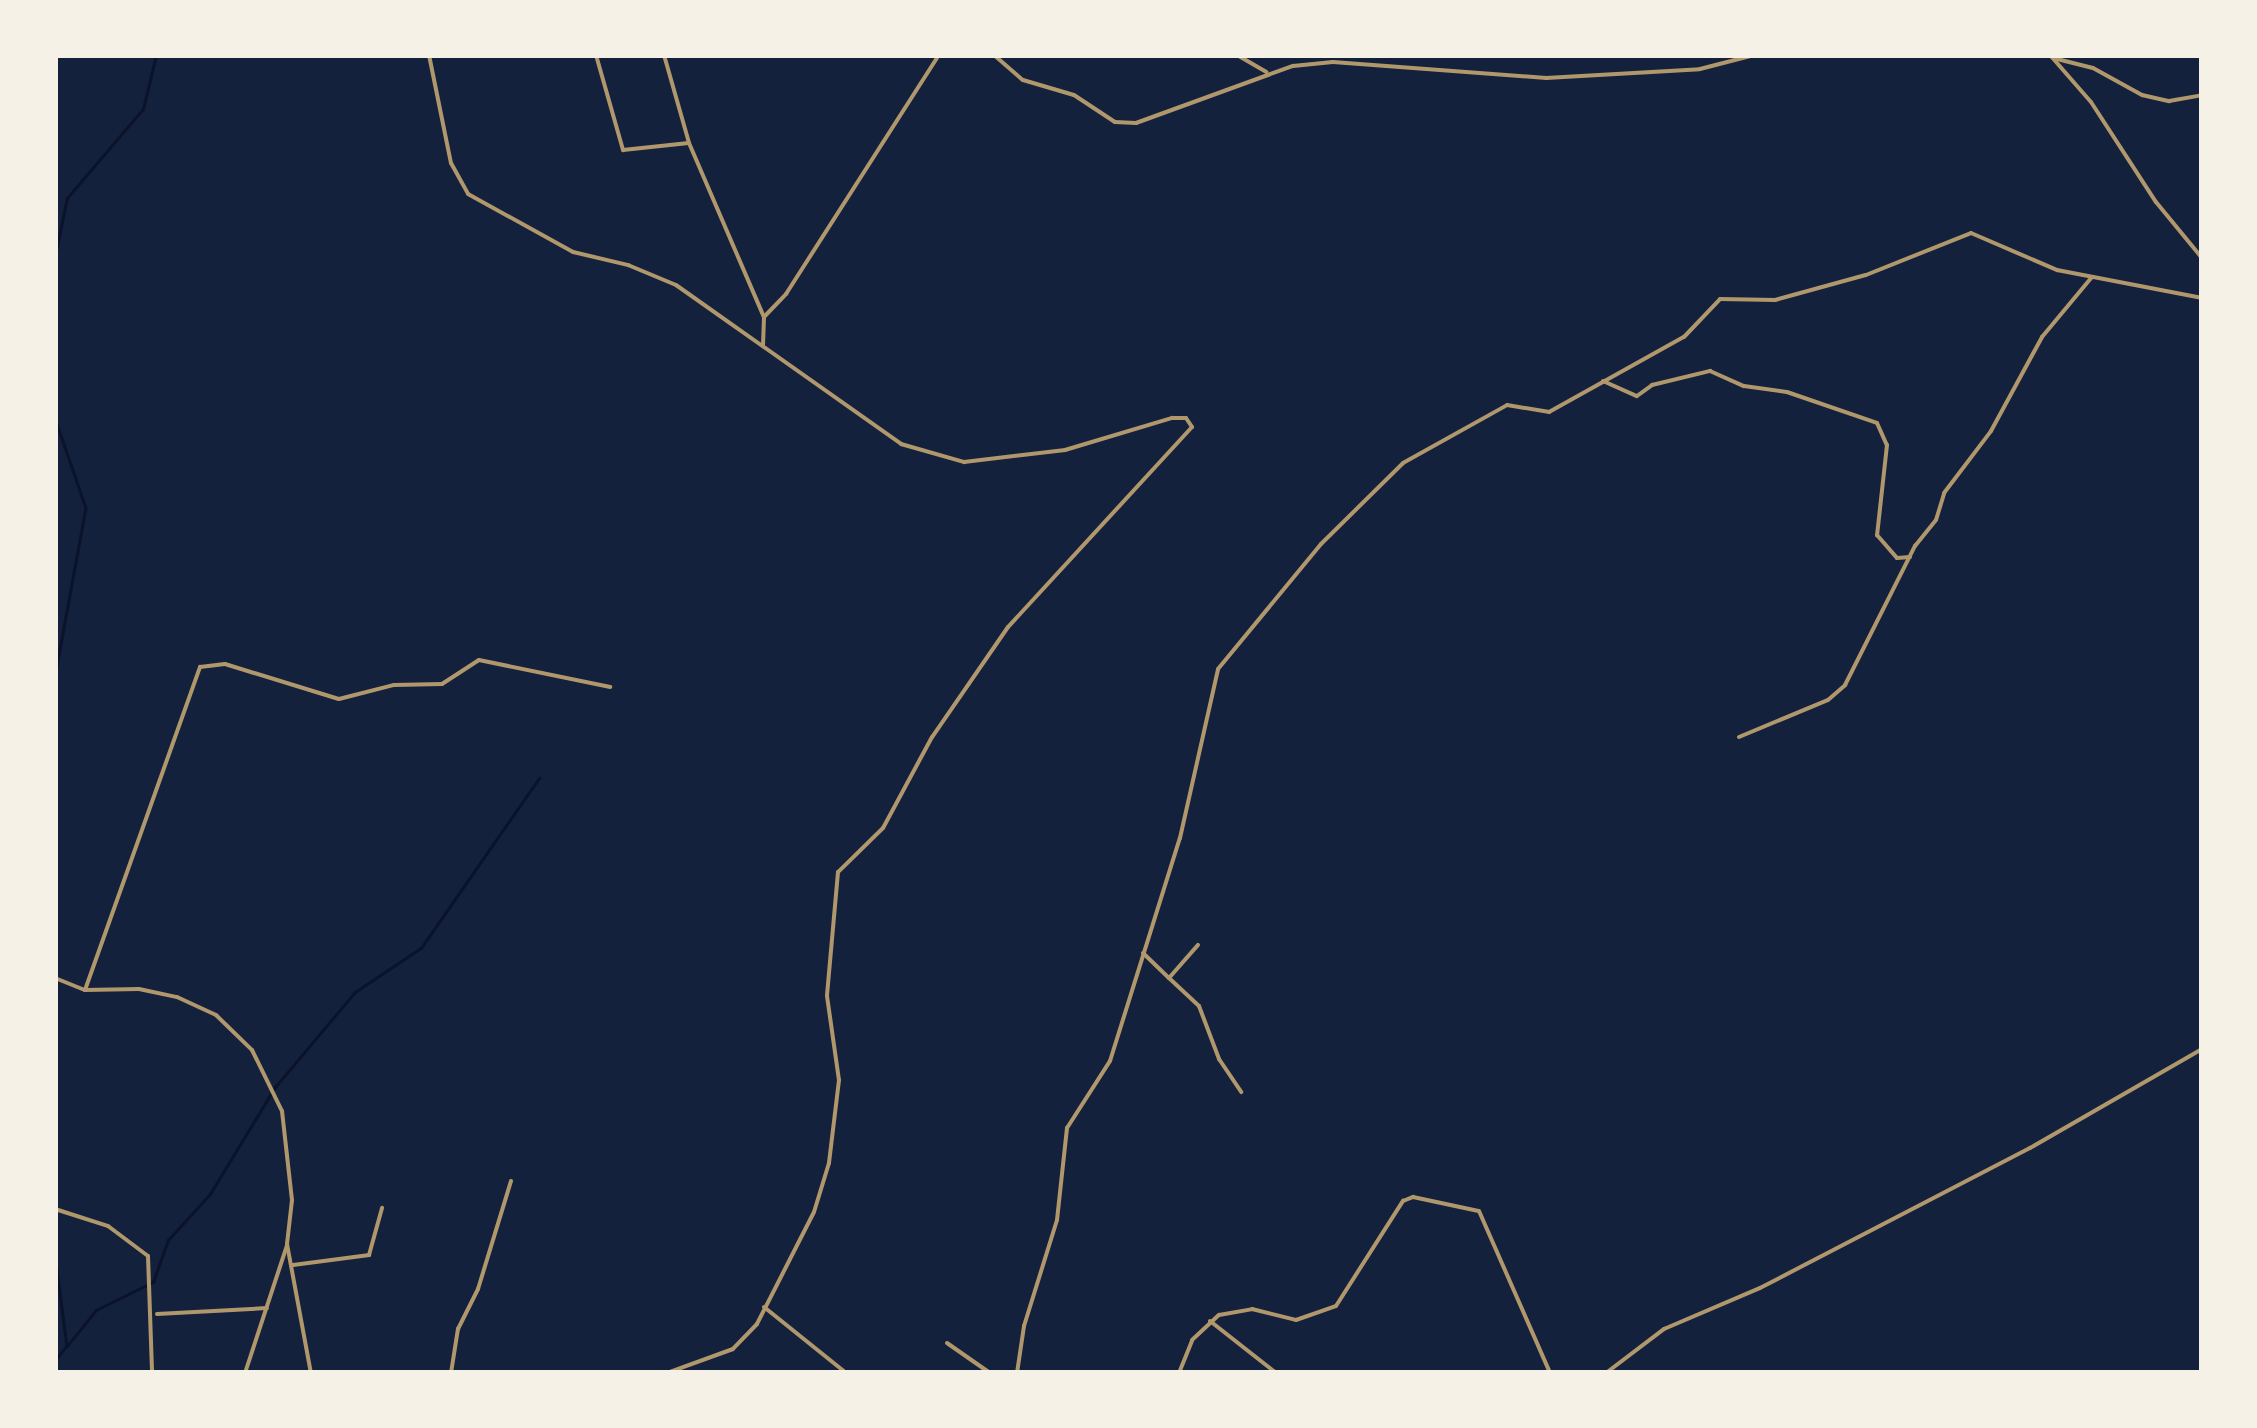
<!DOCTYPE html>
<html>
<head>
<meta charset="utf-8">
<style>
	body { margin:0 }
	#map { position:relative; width:2257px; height:1428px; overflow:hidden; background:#14213d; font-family:"Work Sans",sans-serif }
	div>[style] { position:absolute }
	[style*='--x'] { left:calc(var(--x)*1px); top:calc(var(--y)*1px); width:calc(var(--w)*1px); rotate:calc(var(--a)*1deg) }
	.stream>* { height:2.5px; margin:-1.25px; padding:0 1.25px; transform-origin:1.25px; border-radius:1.25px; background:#0b132b }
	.minor>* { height:4px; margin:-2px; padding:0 2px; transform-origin:2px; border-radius:2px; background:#b1986c }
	span { translate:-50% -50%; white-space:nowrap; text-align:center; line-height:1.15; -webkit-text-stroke:8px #f6f1e7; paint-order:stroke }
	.frame { position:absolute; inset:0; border:58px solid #f6f1e7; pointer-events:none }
</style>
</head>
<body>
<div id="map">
	<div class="stream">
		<div style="--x:55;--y:256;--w:59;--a:-78.3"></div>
		<div style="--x:67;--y:198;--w:117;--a:-49.5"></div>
		<div style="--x:143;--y:109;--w:56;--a:-76.5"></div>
		<div style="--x:55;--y:418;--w:95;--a:71"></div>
		<div style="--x:86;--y:508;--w:172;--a:100.4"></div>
		<div style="--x:55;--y:1254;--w:93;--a:82.6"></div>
		<div style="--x:67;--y:1346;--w:19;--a:129"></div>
		<div style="--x:67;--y:1346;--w:46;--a:-51.1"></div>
		<div style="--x:96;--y:1310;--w:64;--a:-26.2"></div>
		<div style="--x:153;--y:1282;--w:45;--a:-70.3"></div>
		<div style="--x:168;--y:1240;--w:62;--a:-47.6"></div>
		<div style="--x:210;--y:1194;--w:125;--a:-58.7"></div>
		<div style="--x:275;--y:1087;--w:124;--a:-49.9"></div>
		<div style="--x:355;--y:992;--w:79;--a:-33.7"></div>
		<div style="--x:421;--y:948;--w:207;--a:-55.2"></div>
	</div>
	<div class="minor">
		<div style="--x:429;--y:55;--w:110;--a:78.5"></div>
		<div style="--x:451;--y:163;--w:35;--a:61"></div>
		<div style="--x:468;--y:194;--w:120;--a:28.9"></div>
		<div style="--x:573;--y:252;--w:57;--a:13.3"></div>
		<div style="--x:628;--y:265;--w:52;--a:22.6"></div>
		<div style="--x:676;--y:285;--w:276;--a:35.2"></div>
		<div style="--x:901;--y:444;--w:66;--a:15.9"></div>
		<div style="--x:964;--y:462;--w:102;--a:-6.8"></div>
		<div style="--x:1065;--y:450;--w:112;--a:-16.7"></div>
		<div style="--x:1172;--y:418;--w:14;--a:0"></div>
		<div style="--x:1186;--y:418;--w:11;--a:56"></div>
		<div style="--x:1192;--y:427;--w:272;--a:132.6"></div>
		<div style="--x:1008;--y:627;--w:134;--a:124.6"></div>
		<div style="--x:932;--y:737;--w:103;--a:118.3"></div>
		<div style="--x:883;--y:828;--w:63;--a:135.6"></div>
		<div style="--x:838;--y:872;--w:124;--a:95.1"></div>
		<div style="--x:827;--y:996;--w:85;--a:81.9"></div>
		<div style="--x:839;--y:1080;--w:84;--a:96.9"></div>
		<div style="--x:829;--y:1163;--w:51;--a:107"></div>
		<div style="--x:814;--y:1212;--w:126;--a:117"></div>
		<div style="--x:757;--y:1324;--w:35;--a:134"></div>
		<div style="--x:733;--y:1349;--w:70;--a:160"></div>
		<div style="--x:596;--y:55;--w:99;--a:74.1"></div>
		<div style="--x:623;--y:150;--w:66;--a:-6.1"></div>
		<div style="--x:664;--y:55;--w:91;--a:74.1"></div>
		<div style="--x:689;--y:143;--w:189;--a:66.7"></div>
		<div style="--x:764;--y:317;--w:28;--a:92"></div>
		<div style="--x:994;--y:55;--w:38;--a:41"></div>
		<div style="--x:1023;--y:80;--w:53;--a:16.4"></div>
		<div style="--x:1074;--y:95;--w:49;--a:33.4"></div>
		<div style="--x:1115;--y:122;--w:21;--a:3"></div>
		<div style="--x:1136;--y:123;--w:167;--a:-20"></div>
		<div style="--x:1293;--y:66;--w:40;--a:-5.7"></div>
		<div style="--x:1333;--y:62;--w:214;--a:4.3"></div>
		<div style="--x:1546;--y:78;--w:154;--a:-3.3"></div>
		<div style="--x:1700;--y:69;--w:56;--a:-14.5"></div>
		<div style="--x:1237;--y:55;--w:34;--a:30"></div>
		<div style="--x:2050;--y:55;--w:62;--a:48.9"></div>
		<div style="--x:2091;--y:102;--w:119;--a:57"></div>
		<div style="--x:2156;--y:202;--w:72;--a:50.6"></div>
		<div style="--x:2057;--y:59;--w:37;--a:14"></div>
		<div style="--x:2093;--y:68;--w:56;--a:28.9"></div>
		<div style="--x:2142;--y:95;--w:28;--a:13"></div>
		<div style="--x:2169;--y:101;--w:34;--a:-10"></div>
		<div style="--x:764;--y:317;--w:32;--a:-46"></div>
		<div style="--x:786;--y:294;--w:284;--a:-57.4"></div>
		<div style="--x:1603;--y:381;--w:37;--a:24"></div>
		<div style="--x:1637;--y:396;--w:19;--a:-36"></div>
		<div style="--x:1652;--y:385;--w:60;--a:-13.6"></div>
		<div style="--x:1710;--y:371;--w:37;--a:24"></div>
		<div style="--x:1744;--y:386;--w:43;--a:7.9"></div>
		<div style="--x:1787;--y:392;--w:95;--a:19"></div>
		<div style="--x:1877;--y:423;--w:24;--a:66"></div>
		<div style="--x:1887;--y:445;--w:91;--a:96.3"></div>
		<div style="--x:1877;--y:535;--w:30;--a:49"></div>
		<div style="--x:1897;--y:558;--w:13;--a:-4"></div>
		<div style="--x:2201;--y:632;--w:7;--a:-82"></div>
		<div style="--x:1739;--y:737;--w:96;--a:-22.6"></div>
		<div style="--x:1828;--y:700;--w:23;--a:-41"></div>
		<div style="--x:1845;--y:685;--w:156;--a:-63.3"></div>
		<div style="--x:1915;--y:546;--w:33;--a:-51"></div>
		<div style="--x:1936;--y:520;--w:28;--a:-73"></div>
		<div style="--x:1944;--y:493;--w:78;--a:-52.8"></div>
		<div style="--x:1991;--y:431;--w:107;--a:-61.5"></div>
		<div style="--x:2042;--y:337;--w:78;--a:-50.2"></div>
		<div style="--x:1143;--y:953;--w:36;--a:44"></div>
		<div style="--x:1169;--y:978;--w:44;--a:-48.7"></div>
		<div style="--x:55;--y:978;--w:32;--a:22"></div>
		<div style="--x:85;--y:990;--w:54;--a:-1.1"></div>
		<div style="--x:139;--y:989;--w:39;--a:12"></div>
		<div style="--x:177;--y:997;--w:43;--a:24.8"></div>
		<div style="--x:216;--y:1015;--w:50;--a:44.2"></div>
		<div style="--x:252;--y:1050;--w:68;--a:63.8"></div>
		<div style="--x:282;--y:1111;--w:90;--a:83.6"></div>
		<div style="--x:292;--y:1200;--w:44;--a:96.5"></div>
		<div style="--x:287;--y:1244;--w:131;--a:79.5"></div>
		<div style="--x:1169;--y:978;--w:41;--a:43"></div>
		<div style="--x:1199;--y:1006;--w:57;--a:69.3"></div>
		<div style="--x:1219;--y:1059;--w:40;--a:56"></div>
		<div style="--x:85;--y:990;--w:343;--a:-70.4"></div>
		<div style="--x:200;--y:667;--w:25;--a:-7"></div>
		<div style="--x:225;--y:664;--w:119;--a:17.1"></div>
		<div style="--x:339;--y:699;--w:57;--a:-14.3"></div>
		<div style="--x:394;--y:685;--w:48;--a:-1.2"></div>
		<div style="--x:442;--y:684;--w:44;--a:-33"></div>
		<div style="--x:479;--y:660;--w:134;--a:11.6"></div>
		<div style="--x:55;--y:1209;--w:56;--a:17.8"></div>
		<div style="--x:108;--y:1226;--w:50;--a:36.9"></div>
		<div style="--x:148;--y:1256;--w:117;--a:88"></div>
		<div style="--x:293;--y:1265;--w:77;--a:-7.5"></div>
		<div style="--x:369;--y:1255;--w:49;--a:-74.5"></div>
		<div style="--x:764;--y:1307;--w:105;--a:38.8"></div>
		<div style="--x:157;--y:1314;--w:110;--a:-3.1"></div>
		<div style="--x:1210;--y:1321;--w:84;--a:38.2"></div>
		<div style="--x:947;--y:1343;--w:52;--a:34.9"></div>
		<div style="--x:245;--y:1373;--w:135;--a:-71.8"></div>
		<div style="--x:451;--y:1373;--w:45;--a:-81"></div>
		<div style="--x:458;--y:1329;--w:45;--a:-63.4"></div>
		<div style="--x:478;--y:1289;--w:113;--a:-73"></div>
		<div style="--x:555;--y:1373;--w:15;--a:0"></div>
		<div style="--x:1017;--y:1373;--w:48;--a:-81.5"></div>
		<div style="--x:1024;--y:1326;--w:111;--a:-72.7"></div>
		<div style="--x:1057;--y:1220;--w:93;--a:-83.8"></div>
		<div style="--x:1067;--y:1128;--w:80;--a:-57.3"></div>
		<div style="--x:1110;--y:1061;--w:234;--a:-72.6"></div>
		<div style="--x:1180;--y:838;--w:173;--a:-77.3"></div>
		<div style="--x:1218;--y:669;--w:162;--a:-50.5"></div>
		<div style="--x:1321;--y:544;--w:115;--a:-44.6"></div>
		<div style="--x:1403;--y:463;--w:119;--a:-29.1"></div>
		<div style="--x:1507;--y:405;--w:43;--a:9.5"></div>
		<div style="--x:1549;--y:412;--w:154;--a:-29.1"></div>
		<div style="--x:1684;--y:337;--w:52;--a:-46.5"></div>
		<div style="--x:1720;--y:299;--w:55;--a:1"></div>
		<div style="--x:1775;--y:300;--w:94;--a:-15.4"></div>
		<div style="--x:1866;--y:275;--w:113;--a:-21.8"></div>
		<div style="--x:1971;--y:233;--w:94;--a:23.3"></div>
		<div style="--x:2057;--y:270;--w:148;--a:10.9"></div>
		<div style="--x:1179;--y:1373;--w:35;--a:-68"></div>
		<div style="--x:1192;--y:1340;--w:37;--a:-43"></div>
		<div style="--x:1219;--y:1315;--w:34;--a:-10"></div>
		<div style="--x:1252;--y:1309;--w:45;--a:14"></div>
		<div style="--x:1296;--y:1320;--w:42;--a:-19.3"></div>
		<div style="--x:1336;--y:1306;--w:125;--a:-57.5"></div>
		<div style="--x:1403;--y:1201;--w:11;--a:-22"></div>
		<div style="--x:1413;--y:1197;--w:67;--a:12"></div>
		<div style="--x:1479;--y:1211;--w:177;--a:66.3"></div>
		<div style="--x:1606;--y:1373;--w:73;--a:-37.2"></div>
		<div style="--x:1664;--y:1329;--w:104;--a:-23.1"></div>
		<div style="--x:1760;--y:1288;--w:304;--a:-27.4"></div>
		<div style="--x:2030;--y:1148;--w:198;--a:-29.9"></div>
	</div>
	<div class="frame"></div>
</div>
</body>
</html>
